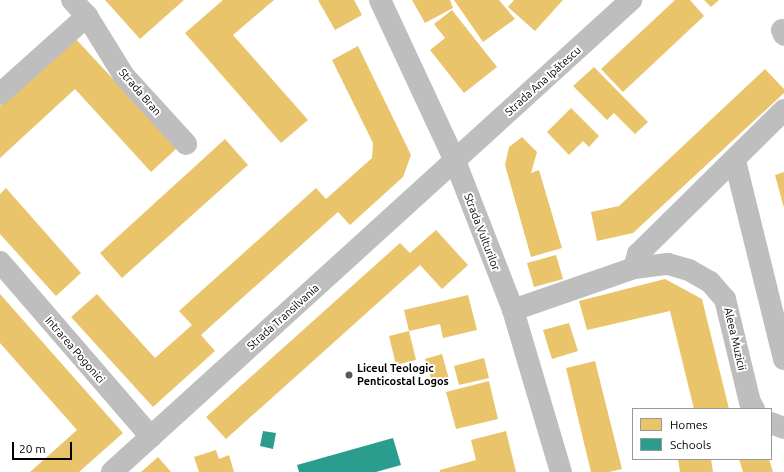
<!DOCTYPE html>
<html>
<head>
<meta charset="utf-8">
<style>
	body { margin:0 }
	#map { position:relative; width:784px; height:472px; overflow:hidden; background:#fff; font-family:Ubuntu,sans-serif }
	div>[style] { position:absolute }
	[style*='--x'] { left:calc(var(--x)*1px); top:calc(var(--y)*1px); width:calc(var(--w)*1px); rotate:calc(var(--a)*1deg) }
	.homes>* { inset:0; background:#e9c46a }
	.schools>* { inset:0; background:#2a9d8f }
	.minor>* { height:22px; margin:-11px; padding:0 11px; transform-origin:11px; border-radius:11px; background:#bebebe }
	.dots>* { width:11px; height:11px; translate:-50% -50%; box-sizing:border-box; border:2px solid #fff; border-radius:50% }
	span { translate:-50% -50%; white-space:nowrap; text-align:center; line-height:1.15; -webkit-text-stroke:4px #fff; paint-order:stroke }
	.street-label { font-size:11px; color:#000 }
	.poi-label { font-size:11px; color:#000; font-weight:700 }
	.left { translate:0 -50%; text-align:left }
	.legend { position:absolute; left:632px; top:408px; width:140px; height:52px; box-sizing:border-box; background:#fff; border:1px solid #999; margin:0; padding:5px 7px; list-style:none; font-size:12px; color:#000 }
	.legend li { display:flex; align-items:center; gap:8px; height:20px }
	.legend b { width:20px; border:1px solid #999 }
	.scale { position:absolute; left:12px; top:442px; width:60px; height:18px; box-sizing:border-box; border:2px solid #000; border-top:0; padding-left:5px; font-size:12px; line-height:14px; white-space:nowrap; color:#000; -webkit-text-stroke:3px #fff; paint-order:stroke }
</style>
</head>
<body>
<div id="map">
	<div class="homes">
		<div style="clip-path:polygon(105px 0,184px 0,140px 39px)"></div>
		<div style="clip-path:polygon(223px 0,274px 0,233px 35px,308px 120px,281px 143px,185px 33px)"></div>
		<div style="clip-path:polygon(318px 0,354px 0,362px 15px,335px 30px)"></div>
		<div style="clip-path:polygon(412px 0,450px 0,453px 8px,425px 23px)"></div>
		<div style="clip-path:polygon(454px 0,499px 0,515px 19px,483px 42px)"></div>
		<div style="clip-path:polygon(514px 0,563px 0,535px 31px,508px 7px)"></div>
		<div style="clip-path:polygon(675px 0,690px 0,704px 16px,623px 92px,601px 69px)"></div>
		<div style="clip-path:polygon(704px 0,719px 0,711px 7px)"></div>
		<div style="clip-path:polygon(452px 10px,497px 67px,464px 93px,430px 50px,445px 38px,434px 24px)"></div>
		<div style="clip-path:polygon(74px 37px,177px 148px,151px 172px,75px 89px,0 158px,0 106px)"></div>
		<div style="clip-path:polygon(358px 46px,411px 155px,403px 177px,350px 225px,338px 212px,201px 335px,215px 351px,153px 407px,71px 317px,97px 294px,155px 358px,192px 325px,179px 311px,316px 188px,326px 199px,372px 158px,373px 143px,332px 60px)"></div>
		<div style="clip-path:polygon(594px 67px,648px 122px,635px 134px,614px 113px,607px 120px,573px 86px)"></div>
		<div style="clip-path:polygon(765px 69px,784px 89px,784px 93px,633px 233px,597px 241px,591px 212px,619px 206px)"></div>
		<div style="clip-path:polygon(571px 108px,599px 136px,589px 147px,583px 141px,569px 155px,547px 132px)"></div>
		<div style="clip-path:polygon(522px 137px,537px 152px,531px 173px,539px 170px,562px 248px,531px 257px,505px 165px,509px 147px)"></div>
		<div style="clip-path:polygon(225px 139px,248px 165px,122px 278px,100px 253px)"></div>
		<div style="clip-path:polygon(784px 172px,784px 208px,775px 175px)"></div>
		<div style="clip-path:polygon(6px 188px,81px 273px,56px 296px,0 234px,0 194px)"></div>
		<div style="clip-path:polygon(436px 230px,468px 265px,442px 289px,420px 265px,226px 439px,206px 417px,400px 243px,410px 253px)"></div>
		<div style="clip-path:polygon(556px 255px,563px 279px,534px 287px,527px 263px)"></div>
		<div style="clip-path:polygon(665px 279px,702px 299px,729px 409px,694px 409px,670px 311px,587px 330px,579px 301px)"></div>
		<div style="clip-path:polygon(0 294px,123px 433px,79px 472px,30px 472px,77px 430px,0 343px)"></div>
		<div style="clip-path:polygon(468px 295px,477px 330px,443px 338px,440px 324px,409px 331px,404px 310px)"></div>
		<div style="clip-path:polygon(569px 323px,578px 351px,552px 359px,543px 330px)"></div>
		<div style="clip-path:polygon(409px 331px,416px 360px,396px 365px,389px 336px)"></div>
		<div style="clip-path:polygon(442px 354px,450px 383px,434px 388px,425px 359px)"></div>
		<div style="clip-path:polygon(484px 358px,489px 378px,459px 385px,454px 366px)"></div>
		<div style="clip-path:polygon(595px 361px,622px 469px,609px 472px,591px 472px,566px 368px)"></div>
		<div style="clip-path:polygon(489px 381px,498px 419px,456px 429px,446px 392px)"></div>
		<div style="clip-path:polygon(506px 431px,516px 472px,440px 472px,440px 470px,476px 460px,471px 440px)"></div>
		<div style="clip-path:polygon(216px 450px,219px 459px,229px 455px,234px 472px,199px 472px,194px 457px)"></div>
		<div style="clip-path:polygon(158px 457px,171px 472px,141px 472px)"></div>
		<div style="clip-path:polygon(678px 459px,711px 459px,713px 472px,680px 472px)"></div>
		<div style="clip-path:polygon(739px 459px,769px 459px,773px 472px,743px 472px)"></div>
	</div>
	<div class="schools">
		<div style="clip-path:polygon(263px 431px,276px 433px,273px 449px,260px 446px)"></div>
		<div style="clip-path:polygon(393px 438px,401px 465px,376px 472px,299px 472px,297px 465px)"></div>
	</div>
	<div class="minor">
		<div style="--x:72;--y:0;--w:22;--a:47"></div>
		<div style="--x:87;--y:16;--w:70;--a:58.3"></div>
		<div style="--x:124;--y:76;--w:92;--a:47.6"></div>
		<div style="--x:380;--y:0;--w:178;--a:65"></div>
		<div style="--x:455;--y:161;--w:160;--a:68.7"></div>
		<div style="--x:513;--y:310;--w:169;--a:73.5"></div>
		<div style="--x:782;--y:30;--w:5;--a:68"></div>
		<div style="--x:0;--y:94;--w:117;--a:-41.9"></div>
		<div style="--x:735;--y:161;--w:204;--a:76.1"></div>
		<div style="--x:0;--y:262;--w:231;--a:49.2"></div>
		<div style="--x:634;--y:268;--w:15;--a:-74"></div>
		<div style="--x:638;--y:254;--w:205;--a:-44.6"></div>
		<div style="--x:513;--y:310;--w:128;--a:-19.1"></div>
		<div style="--x:634;--y:268;--w:34;--a:-7"></div>
		<div style="--x:668;--y:264;--w:22;--a:16"></div>
		<div style="--x:689;--y:270;--w:24;--a:30"></div>
		<div style="--x:710;--y:282;--w:23;--a:49"></div>
		<div style="--x:725;--y:299;--w:106;--a:76.4"></div>
		<div style="--x:750;--y:402;--w:8;--a:60"></div>
		<div style="--x:771;--y:423;--w:14;--a:21"></div>
		<div style="--x:112;--y:472;--w:702;--a:-42.28"></div>
	</div>
	<div class="dots">
		<div style="left:349px;top:375px;background:#595959"></div>
	</div>
	<div class="street-label">
		<span style="left:543px;top:81px;rotate:-42deg">Strada Ana Ipătescu</span>
		<span style="left:140px;top:92px;rotate:49deg">Strada Bran</span>
		<span style="left:482px;top:232px;rotate:69deg">Strada Vulturilor</span>
		<span style="left:283px;top:317px;rotate:-42deg">Strada Transilvania</span>
		<span style="left:735px;top:339px;rotate:77deg">Aleea Muzicii</span>
		<span style="left:75px;top:350px;rotate:49deg">Intrarea Pogonici</span>
	</div>
	<div class="poi-label">
		<span class="left" style="left:357px;top:375px">Liceul Teologic<br>Penticostal Logos</span>
	</div>
	<ul class="legend">
	<li><b style="height:11px;background:#e9c46a"></b>Homes</li>
	<li><b style="height:11px;background:#2a9d8f"></b>Schools</li>
	</ul>
	<div class="scale">20 m</div>
</div>
</body>
</html>
